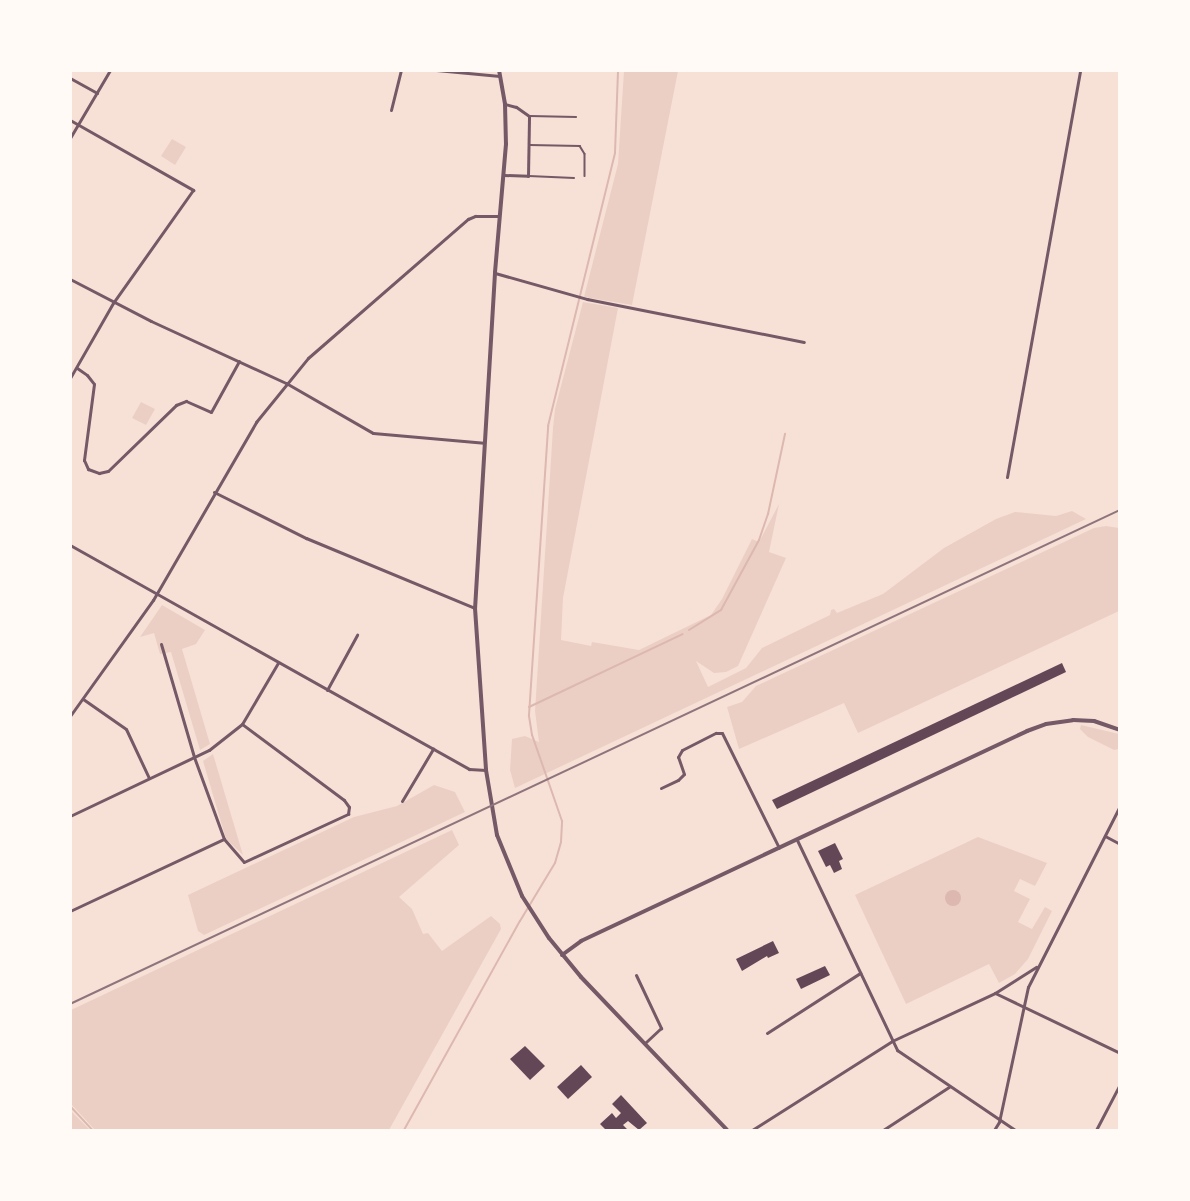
<!DOCTYPE html>
<html>
<head>
<meta charset="utf-8">
<style>
	body { margin:0 }
	#map { position:relative; width:1190px; height:1201px; overflow:hidden; background:#f7e1d7; font-family:"Golos Text",sans-serif }
	div>[style] { position:absolute }
	[style*='--x'] { left:calc(var(--x)*1px); top:calc(var(--y)*1px); width:calc(var(--w)*1px); rotate:calc(var(--a)*1deg) }
	.green>* { inset:0; background:#ebcfc5 }
	.water>* { inset:0; background:#dcb8b0 }
	.round { border-radius:50% }
	.stream>* { height:2px; margin:-1px; padding:0 1px; transform-origin:1px; border-radius:1px; background:#dcb8b0 }
	.building>* { inset:0; background:#644757 }
	.service>* { height:1.5px; margin:-0.75px; padding:0 0.75px; transform-origin:0.75px; border-radius:0.75px; background:#755966 }
	.minor>* { height:3px; margin:-1.5px; padding:0 1.5px; transform-origin:1.5px; border-radius:1.5px; background:#755966 }
	.tertiary>* { height:4px; margin:-2px; padding:0 2px; transform-origin:2px; border-radius:2px; background:#755966 }
	.rail>* { height:2px; margin:-1px; padding:0 1px; transform-origin:1px; border-radius:1px; background:#8f747c }
	span { translate:-50% -50%; white-space:nowrap; text-align:center; line-height:1.15; -webkit-text-stroke:4.5px #fffaf5; paint-order:stroke }
	.frame { position:absolute; inset:0; border:72px solid #fffaf5; pointer-events:none }
</style>
</head>
<body>
<div id="map">
	<div class="green">
		<div style="clip-path:polygon(624px 71px,678px 71px,632px 305px,584px 297px,618px 164px)"></div>
		<div style="clip-path:polygon(172px 139px,186px 147px,175px 165px,161px 156px)"></div>
		<div style="clip-path:polygon(583px 302px,618px 308px,563px 598px,561px 640px,591px 646px,592px 642px,639px 650px,711px 615px,722px 599px,752px 539px,759px 542px,779px 504px,769px 552px,786px 558px,738px 666px,726px 672px,714px 673px,696px 661px,708px 687px,746px 668px,762px 648px,830px 615px,831px 610px,834px 609px,837px 613px,883px 594px,944px 548px,996px 519px,1015px 512px,1056px 516px,1072px 511px,1086px 519px,515px 788px,510px 770px,512px 739px,525px 736px,539px 742px,535px 711px,553px 428px,555px 409px)"></div>
		<div style="clip-path:polygon(141px 402px,155px 409px,146px 425px,132px 418px)"></div>
		<div style="clip-path:polygon(1106px 526px,1119px 528px,1119px 611px,858px 733px,844px 703px,739px 749px,727px 707px,742px 702px,756px 686px,1094px 528px)"></div>
		<div style="clip-path:polygon(162px 605px,205px 630px,196px 644px,182px 649px,210px 744px,200px 750px,171px 652px,160px 654px,154px 633px,140px 637px)"></div>
		<div style="clip-path:polygon(1081px 725px,1119px 734px,1119px 749px,1114px 750px,1088px 737px,1080px 729px)"></div>
		<div style="clip-path:polygon(213px 754px,243px 855px,226px 839px,203px 761px)"></div>
		<div style="clip-path:polygon(434px 785px,455px 792px,465px 812px,204px 935px,198px 931px,188px 895px,354px 817px,397px 806px)"></div>
		<div style="clip-path:polygon(452px 830px,459px 845px,399px 897px,412px 909px,423px 934px,428px 933px,442px 951px,491px 916px,500px 924px,501px 929px,389px 1130px,95px 1130px,71px 1104px,71px 1010px)"></div>
		<div style="clip-path:polygon(978px 837px,1047px 863px,1035px 886px,1020px 879px,1014px 891px,1030px 899px,1018px 922px,1032px 929px,1045px 907px,1052px 911px,1028px 959px,1015px 974px,999px 983px,989px 964px,906px 1004px,855px 895px)"></div>
		<div style="clip-path:polygon(71px 1111px,90px 1130px,71px 1130px)"></div>
	</div>
	<div class="water">
		<div class="round" style="left:945px;top:890px;width:16px;height:16px"></div>
	</div>
	<div class="stream">
		<div style="--x:689;--y:630;--w:38;--a:-32"></div>
		<div style="--x:721;--y:610;--w:80;--a:-61.5"></div>
		<div style="--x:759;--y:540;--w:28;--a:-71"></div>
		<div style="--x:768;--y:514;--w:82;--a:-78"></div>
		<div style="--x:529;--y:707;--w:170;--a:-25.4"></div>
		<div style="--x:70;--y:1106;--w:33;--a:47"></div>
		<div style="--x:404;--y:1130;--w:239;--a:-61"></div>
		<div style="--x:520;--y:921;--w:68;--a:-58.9"></div>
		<div style="--x:555;--y:863;--w:22;--a:-74"></div>
		<div style="--x:561;--y:842;--w:21;--a:-87"></div>
		<div style="--x:562;--y:821;--w:91;--a:-109.2"></div>
		<div style="--x:532;--y:735;--w:20;--a:-99"></div>
		<div style="--x:529;--y:715;--w:290;--a:-86.2"></div>
		<div style="--x:548;--y:426;--w:281;--a:-76.2"></div>
		<div style="--x:615;--y:153;--w:83;--a:-87.9"></div>
	</div>
	<div class="building">
		<div style="clip-path:polygon(1062px 663px,1066px 672px,777px 809px,772px 800px)"></div>
		<div style="clip-path:polygon(835px 843px,843px 859px,839px 861px,842px 869px,834px 873px,830px 865px,826px 867px,818px 851px)"></div>
		<div style="clip-path:polygon(773px 941px,779px 953px,768px 958px,767px 956px,742px 971px,736px 959px)"></div>
		<div style="clip-path:polygon(825px 966px,830px 975px,801px 989px,796px 979px)"></div>
		<div style="clip-path:polygon(525px 1046px,545px 1066px,530px 1080px,510px 1059px)"></div>
		<div style="clip-path:polygon(581px 1065px,592px 1077px,568px 1099px,557px 1087px)"></div>
		<div style="clip-path:polygon(621px 1095px,647px 1123px,639px 1130px,628px 1121px,623px 1125px,628px 1130px,606px 1130px,600px 1124px,612px 1113px,616px 1118px,621px 1113px,612px 1104px)"></div>
	</div>
	<div class="service">
		<div style="--x:530;--y:116;--w:46;--a:1.2"></div>
		<div style="--x:530;--y:145;--w:50;--a:1.1"></div>
		<div style="--x:580;--y:146;--w:9;--a:58"></div>
		<div style="--x:585;--y:154;--w:22;--a:90"></div>
		<div style="--x:529;--y:176;--w:45;--a:2.5"></div>
	</div>
	<div class="minor">
		<div style="--x:436;--y:70;--w:64;--a:5.4"></div>
		<div style="--x:70;--y:78;--w:31;--a:29"></div>
		<div style="--x:391;--y:110;--w:41;--a:-76"></div>
		<div style="--x:70;--y:120;--w:142;--a:29.6"></div>
		<div style="--x:193;--y:190;--w:138;--a:125.3"></div>
		<div style="--x:113;--y:303;--w:86;--a:119.8"></div>
		<div style="--x:70;--y:138;--w:79;--a:-59.5"></div>
		<div style="--x:504;--y:175;--w:24;--a:2"></div>
		<div style="--x:528;--y:176;--w:60;--a:-89"></div>
		<div style="--x:529;--y:116;--w:16;--a:-145"></div>
		<div style="--x:516;--y:107;--w:11;--a:-165"></div>
		<div style="--x:495;--y:273;--w:96;--a:15.8"></div>
		<div style="--x:587;--y:299;--w:221;--a:11.2"></div>
		<div style="--x:70;--y:279;--w:91;--a:27.4"></div>
		<div style="--x:151;--y:321;--w:149;--a:24.7"></div>
		<div style="--x:286;--y:383;--w:100;--a:29.9"></div>
		<div style="--x:373;--y:433;--w:111;--a:5.1"></div>
		<div style="--x:77;--y:368;--w:12;--a:35"></div>
		<div style="--x:87;--y:375;--w:11;--a:52"></div>
		<div style="--x:94;--y:384;--w:77;--a:97.5"></div>
		<div style="--x:84;--y:460;--w:10;--a:66"></div>
		<div style="--x:88;--y:469;--w:12;--a:20"></div>
		<div style="--x:99;--y:473;--w:9;--a:-13"></div>
		<div style="--x:108;--y:471;--w:95;--a:-44.1"></div>
		<div style="--x:176;--y:405;--w:11;--a:-22"></div>
		<div style="--x:186;--y:401;--w:27;--a:24"></div>
		<div style="--x:211;--y:412;--w:58;--a:-61.2"></div>
		<div style="--x:1007;--y:477;--w:413;--a:-79.8"></div>
		<div style="--x:214;--y:492;--w:103;--a:26.6"></div>
		<div style="--x:306;--y:538;--w:183;--a:22.5"></div>
		<div style="--x:70;--y:545;--w:458;--a:29.3"></div>
		<div style="--x:469;--y:769;--w:17;--a:3"></div>
		<div style="--x:161;--y:644;--w:118;--a:73.7"></div>
		<div style="--x:194;--y:757;--w:87;--a:69.9"></div>
		<div style="--x:224;--y:839;--w:30;--a:49"></div>
		<div style="--x:244;--y:862;--w:115;--a:-24.8"></div>
		<div style="--x:348;--y:814;--w:7;--a:-82"></div>
		<div style="--x:349;--y:807;--w:9;--a:-126"></div>
		<div style="--x:344;--y:800;--w:127;--a:-143.3"></div>
		<div style="--x:327;--y:690;--w:63;--a:-61.4"></div>
		<div style="--x:83;--y:699;--w:52;--a:34.9"></div>
		<div style="--x:126;--y:729;--w:54;--a:64.9"></div>
		<div style="--x:70;--y:716;--w:143;--a:-54.4"></div>
		<div style="--x:153;--y:600;--w:206;--a:-59.9"></div>
		<div style="--x:256;--y:422;--w:82;--a:-50.9"></div>
		<div style="--x:308;--y:358;--w:212;--a:-41"></div>
		<div style="--x:468;--y:219;--w:8;--a:-23"></div>
		<div style="--x:475;--y:216;--w:24;--a:0"></div>
		<div style="--x:661;--y:788;--w:19;--a:-25"></div>
		<div style="--x:678;--y:780;--w:8;--a:-45"></div>
		<div style="--x:684;--y:774;--w:18;--a:-109"></div>
		<div style="--x:678;--y:757;--w:8;--a:-60"></div>
		<div style="--x:682;--y:750;--w:38;--a:-27"></div>
		<div style="--x:716;--y:733;--w:6;--a:0"></div>
		<div style="--x:722;--y:733;--w:128;--a:63.6"></div>
		<div style="--x:402;--y:801;--w:61;--a:-59.2"></div>
		<div style="--x:70;--y:816;--w:154;--a:-25.4"></div>
		<div style="--x:209;--y:750;--w:42;--a:-38.2"></div>
		<div style="--x:242;--y:724;--w:71;--a:-59.5"></div>
		<div style="--x:1105;--y:836;--w:17;--a:28"></div>
		<div style="--x:797;--y:840;--w:233;--a:64.5"></div>
		<div style="--x:897;--y:1050;--w:143;--a:34.1"></div>
		<div style="--x:70;--y:911;--w:170;--a:-25.1"></div>
		<div style="--x:636;--y:975;--w:59;--a:64.7"></div>
		<div style="--x:661;--y:1028;--w:22;--a:137"></div>
		<div style="--x:995;--y:993;--w:139;--a:25.6"></div>
		<div style="--x:767;--y:1033;--w:111;--a:-32.8"></div>
		<div style="--x:752;--y:1130;--w:166;--a:-32.4"></div>
		<div style="--x:892;--y:1041;--w:114;--a:-25"></div>
		<div style="--x:995;--y:993;--w:49;--a:-32.4"></div>
		<div style="--x:883;--y:1130;--w:79;--a:-33.1"></div>
		<div style="--x:994;--y:1130;--w:9;--a:-58"></div>
		<div style="--x:999;--y:1122;--w:138;--a:-77.9"></div>
		<div style="--x:1028;--y:987;--w:203;--a:-63.1"></div>
		<div style="--x:1096;--y:1130;--w:52;--a:-62.4"></div>
	</div>
	<div class="tertiary">
		<div style="--x:499;--y:70;--w:35;--a:80"></div>
		<div style="--x:505;--y:104;--w:40;--a:88.6"></div>
		<div style="--x:506;--y:144;--w:129;--a:94.9"></div>
		<div style="--x:495;--y:273;--w:336;--a:93.4"></div>
		<div style="--x:475;--y:608;--w:162;--a:86.1"></div>
		<div style="--x:486;--y:770;--w:66;--a:80.4"></div>
		<div style="--x:497;--y:835;--w:66;--a:67.7"></div>
		<div style="--x:522;--y:896;--w:50;--a:57.3"></div>
		<div style="--x:549;--y:938;--w:50;--a:50.6"></div>
		<div style="--x:581;--y:977;--w:211;--a:46.3"></div>
		<div style="--x:562;--y:955;--w:24;--a:-36"></div>
		<div style="--x:581;--y:941;--w:493;--a:-25.2"></div>
		<div style="--x:1027;--y:731;--w:20;--a:-20"></div>
		<div style="--x:1046;--y:724;--w:27;--a:-8"></div>
		<div style="--x:1073;--y:720;--w:21;--a:3"></div>
		<div style="--x:1094;--y:721;--w:28;--a:19"></div>
	</div>
	<div class="rail">
		<div style="--x:70;--y:1004;--w:1160;--a:-25.2"></div>
	</div>
	<div class="frame"></div>
</div>
</body>
</html>
